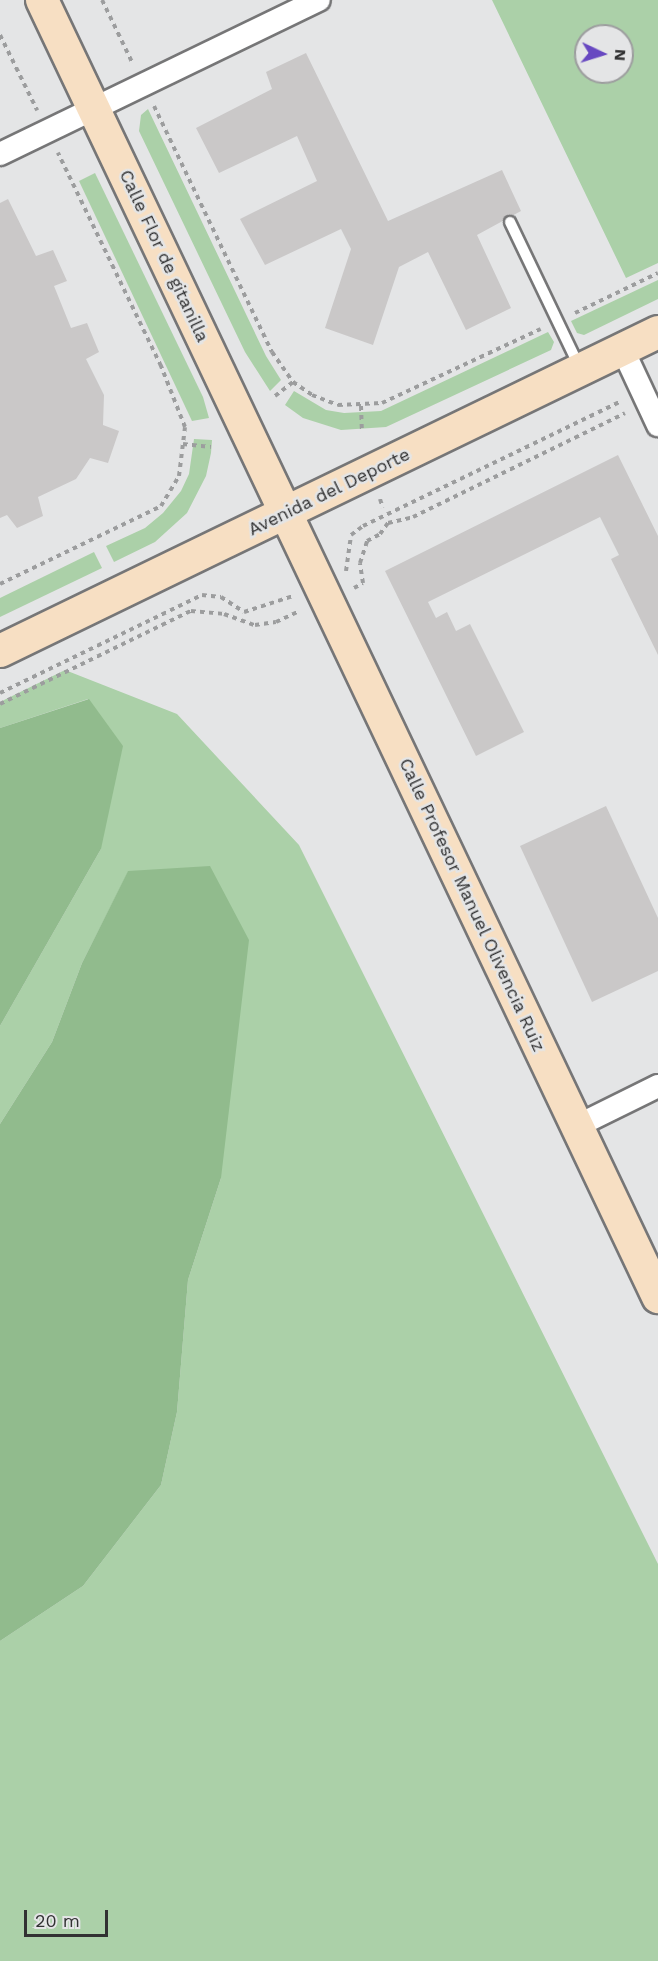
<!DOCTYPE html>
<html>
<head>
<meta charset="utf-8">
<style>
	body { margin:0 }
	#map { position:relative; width:658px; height:1961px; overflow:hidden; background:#e4e5e6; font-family:"Work Sans",sans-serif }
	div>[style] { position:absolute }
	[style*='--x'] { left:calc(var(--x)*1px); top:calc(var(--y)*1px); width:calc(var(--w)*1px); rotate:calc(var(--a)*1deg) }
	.green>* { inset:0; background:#abd0a8 }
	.forest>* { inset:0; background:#91bb8d }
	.building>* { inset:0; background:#cac8c8 }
	.path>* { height:4px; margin-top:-2px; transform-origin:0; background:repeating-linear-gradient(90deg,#9c9d9e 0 4.5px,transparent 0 9px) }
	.roads { filter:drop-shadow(2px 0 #767677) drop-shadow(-2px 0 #767677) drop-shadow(0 2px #767677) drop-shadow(0 -2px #767677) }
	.lane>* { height:10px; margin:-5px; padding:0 5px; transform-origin:5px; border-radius:5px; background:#fff }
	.street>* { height:22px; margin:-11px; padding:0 11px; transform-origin:11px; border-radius:11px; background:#fff }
	.secondary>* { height:32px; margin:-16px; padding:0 16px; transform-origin:16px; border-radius:16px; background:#f7dfc3 }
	span { translate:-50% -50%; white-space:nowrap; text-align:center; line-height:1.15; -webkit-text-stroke:5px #e4e5e6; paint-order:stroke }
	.street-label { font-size:18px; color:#313132 }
	.north { position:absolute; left:574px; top:24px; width:60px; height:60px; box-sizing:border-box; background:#e4e5e6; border:2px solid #9c9d9e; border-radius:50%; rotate:94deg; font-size:16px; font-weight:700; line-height:24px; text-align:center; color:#313132 }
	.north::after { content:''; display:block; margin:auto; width:21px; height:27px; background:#6748c1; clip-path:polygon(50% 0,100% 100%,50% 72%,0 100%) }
	.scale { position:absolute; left:24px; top:1910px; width:84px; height:27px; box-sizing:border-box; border:3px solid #313132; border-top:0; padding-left:8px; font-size:18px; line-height:21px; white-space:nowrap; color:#313132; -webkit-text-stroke:4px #e4e5e6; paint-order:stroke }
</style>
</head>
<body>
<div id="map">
	<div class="green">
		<div style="clip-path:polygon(evenodd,492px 0,658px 0,658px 263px,626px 278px,492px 0,586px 36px,622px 36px,622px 72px,586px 72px,586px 36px)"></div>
		<div style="clip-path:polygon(148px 109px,266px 356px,281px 380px,270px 391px,245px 352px,139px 131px,141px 115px)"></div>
		<div style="clip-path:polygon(95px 173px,203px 397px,209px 418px,192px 421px,79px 181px)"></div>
		<div style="clip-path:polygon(658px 280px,658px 299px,584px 335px,577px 333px,571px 321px)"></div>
		<div style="clip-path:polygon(548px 332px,554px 342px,551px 350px,386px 427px,341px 430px,303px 418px,285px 405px,294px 391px,326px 410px,344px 413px,381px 411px)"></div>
		<div style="clip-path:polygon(194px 439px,212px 440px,211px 453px,206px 476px,187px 513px,155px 542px,114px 562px,106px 546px,145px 528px,163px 513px,181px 491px,189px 474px)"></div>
		<div style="clip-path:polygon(94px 552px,102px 568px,0 617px,0 598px)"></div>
		<div style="clip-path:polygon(65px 670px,177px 714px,299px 845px,658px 1564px,658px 1961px,0 1961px,0 1641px,83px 1586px,161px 1485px,177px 1412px,188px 1280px,221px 1178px,128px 872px,82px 963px,52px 1042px,0 1124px,0 1026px,101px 849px,88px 699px,0 728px,0 702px)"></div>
	</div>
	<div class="forest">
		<div style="clip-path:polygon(89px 699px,123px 746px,101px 849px,0 1026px,0 728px)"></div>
		<div style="clip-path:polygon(210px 866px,249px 940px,221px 1178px,188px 1280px,177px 1412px,161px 1485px,83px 1586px,0 1641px,0 1124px,52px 1042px,82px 963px,128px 871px)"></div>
	</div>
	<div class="building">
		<div style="clip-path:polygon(306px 53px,388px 221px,502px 170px,521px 211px,477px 235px,511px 308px,466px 330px,428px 252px,399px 267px,373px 345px,325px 328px,351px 249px,341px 229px,265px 265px,240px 219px,317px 181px,297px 136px,219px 173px,196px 128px,272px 89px,266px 72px)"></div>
		<div style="clip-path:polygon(8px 199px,36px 256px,53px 250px,67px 281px,54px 286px,71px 328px,87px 323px,99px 352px,86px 359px,104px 395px,103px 425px,119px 431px,108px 463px,90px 458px,76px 479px,38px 497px,43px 516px,17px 528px,7px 515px,0 518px,0 203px)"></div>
		<div style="clip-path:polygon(618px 455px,658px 536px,658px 655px,611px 559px,619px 555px,600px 517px,428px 602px,436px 618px,447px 612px,456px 631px,470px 624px,524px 732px,476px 756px,385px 571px)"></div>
		<div style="clip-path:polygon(606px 806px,658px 918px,658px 971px,592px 1002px,520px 846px)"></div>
	</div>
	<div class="path">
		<div style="--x:102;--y:0;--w:71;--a:64.2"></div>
		<div style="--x:0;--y:35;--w:84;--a:63.7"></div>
		<div style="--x:154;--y:106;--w:273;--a:64.4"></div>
		<div style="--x:272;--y:352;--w:37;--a:55"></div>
		<div style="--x:293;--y:382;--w:23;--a:34"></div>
		<div style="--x:312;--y:395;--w:28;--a:21"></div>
		<div style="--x:338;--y:405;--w:44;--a:-2.6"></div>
		<div style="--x:382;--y:403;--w:175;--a:-25"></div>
		<div style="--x:575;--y:313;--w:92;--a:-25.7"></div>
		<div style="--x:275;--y:396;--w:23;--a:-38"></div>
		<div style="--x:361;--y:406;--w:25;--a:88"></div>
		<div style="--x:183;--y:444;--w:28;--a:6"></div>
		<div style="--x:380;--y:499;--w:9;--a:72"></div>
		<div style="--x:346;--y:571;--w:36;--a:-82"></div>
		<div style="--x:351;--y:535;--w:15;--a:-37"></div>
		<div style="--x:363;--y:526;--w:284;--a:-25.8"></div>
		<div style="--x:0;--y:584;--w:179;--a:-25.8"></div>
		<div style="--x:161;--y:506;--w:35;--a:-59"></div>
		<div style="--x:179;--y:476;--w:49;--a:-83"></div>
		<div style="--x:185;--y:427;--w:66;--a:-111.5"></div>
		<div style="--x:161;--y:366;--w:237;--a:-115.8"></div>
		<div style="--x:354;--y:588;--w:10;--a:-29"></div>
		<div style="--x:363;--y:583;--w:20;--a:-99"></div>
		<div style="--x:360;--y:563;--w:23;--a:-72"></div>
		<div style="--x:367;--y:541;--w:15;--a:-28"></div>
		<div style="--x:380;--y:534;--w:14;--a:-54"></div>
		<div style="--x:388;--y:523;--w:26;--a:-13"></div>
		<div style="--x:413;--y:517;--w:236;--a:-26.1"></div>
		<div style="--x:0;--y:693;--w:225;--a:-25.9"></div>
		<div style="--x:202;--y:595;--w:19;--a:6"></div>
		<div style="--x:221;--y:597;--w:27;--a:33"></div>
		<div style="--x:244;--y:612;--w:52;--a:-18.1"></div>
		<div style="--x:0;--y:704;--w:212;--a:-26"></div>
		<div style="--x:191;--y:611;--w:33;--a:5"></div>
		<div style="--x:224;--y:614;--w:33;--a:20"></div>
		<div style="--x:255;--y:625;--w:21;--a:-8"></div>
		<div style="--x:276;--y:622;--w:26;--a:-25"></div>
	</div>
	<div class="roads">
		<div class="lane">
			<div style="--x:510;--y:222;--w:162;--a:64.4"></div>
		</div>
		<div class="street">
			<div style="--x:0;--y:154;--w:354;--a:-25.8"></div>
			<div style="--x:623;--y:350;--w:83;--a:65"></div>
			<div style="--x:577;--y:1126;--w:90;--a:-26.3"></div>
		</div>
		<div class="secondary">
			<div style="--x:42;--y:0;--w:1436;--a:64.59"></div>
			<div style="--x:0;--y:651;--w:731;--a:-25.86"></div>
		</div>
	</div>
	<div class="street-label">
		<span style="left:164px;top:256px;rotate:65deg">Calle Flor de gitanilla</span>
		<span style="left:329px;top:492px;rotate:-26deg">Avenida del Deporte</span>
		<span style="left:472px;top:905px;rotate:65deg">Calle Profesor Manuel Olivencia Ruiz</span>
	</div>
	<div class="north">N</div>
	<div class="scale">20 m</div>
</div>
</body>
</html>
